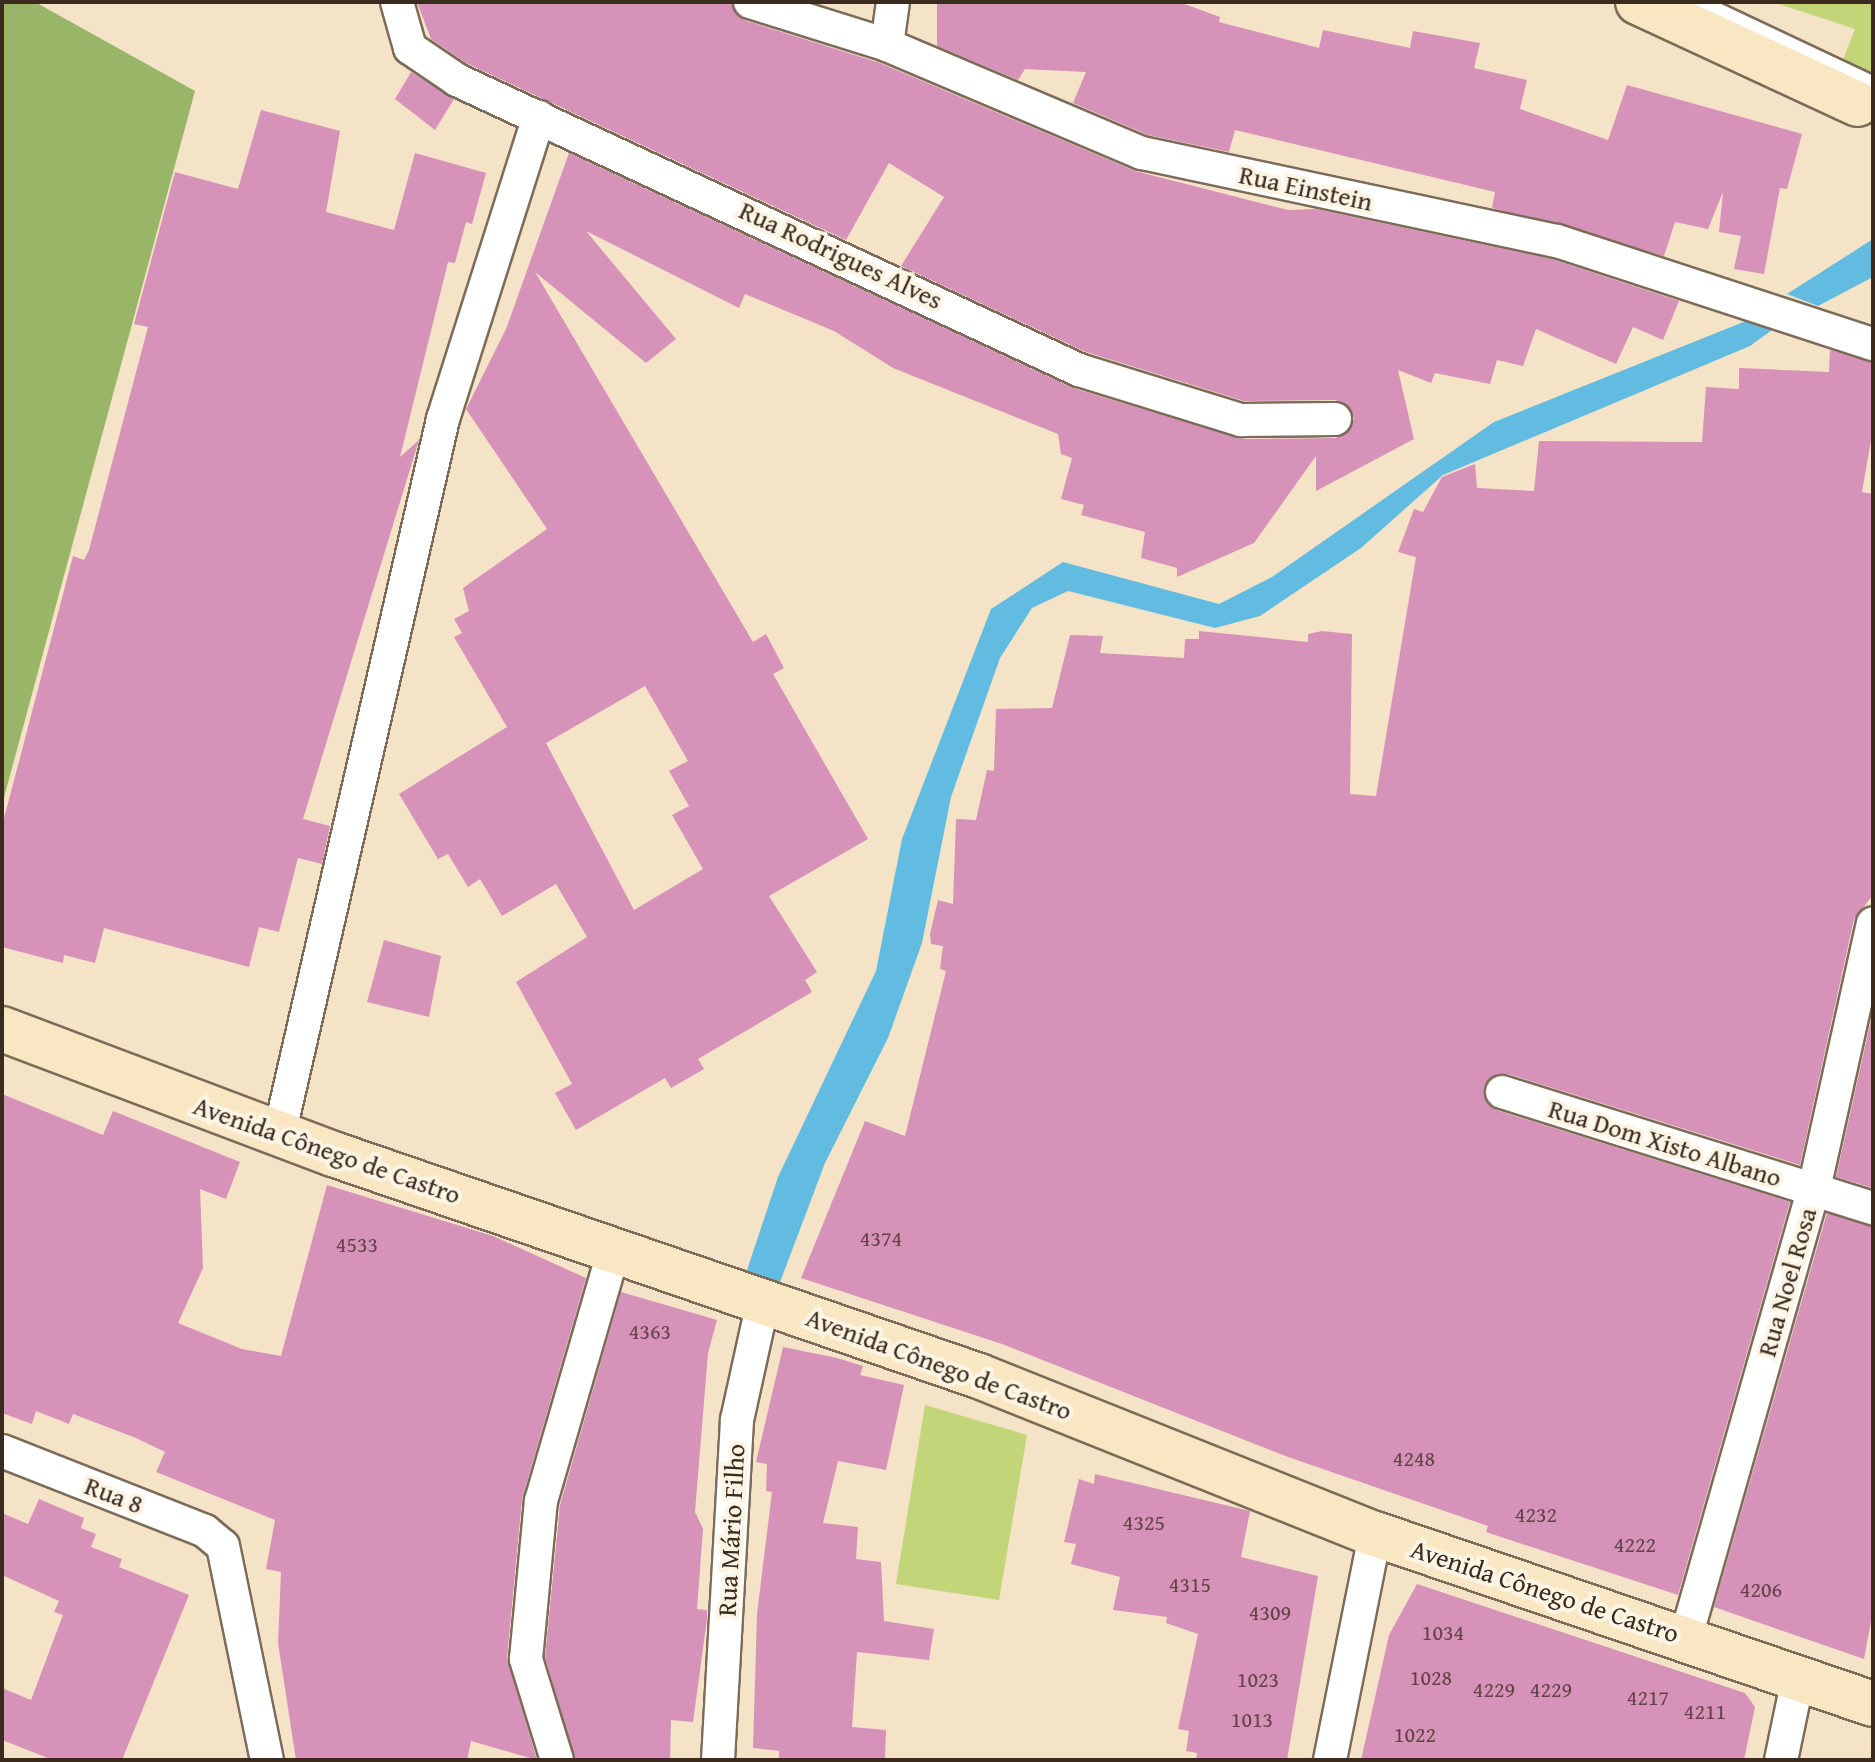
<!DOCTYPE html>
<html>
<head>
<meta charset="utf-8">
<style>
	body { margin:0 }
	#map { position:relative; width:1875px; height:1762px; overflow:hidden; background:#f4e3c7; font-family:"Gentium Book Plus",serif }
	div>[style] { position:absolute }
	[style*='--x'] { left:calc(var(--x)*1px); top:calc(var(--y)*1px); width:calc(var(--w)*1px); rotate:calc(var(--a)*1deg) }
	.green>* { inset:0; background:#c2d578 }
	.forest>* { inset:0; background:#99b668 }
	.water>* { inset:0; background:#62bbe0 }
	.building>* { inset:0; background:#d792ba }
	.roads { filter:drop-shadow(2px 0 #7c6b59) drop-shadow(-2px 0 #7c6b59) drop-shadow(0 2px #7c6b59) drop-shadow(0 -2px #7c6b59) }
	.pedestrian>* { height:24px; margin:-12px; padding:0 12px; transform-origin:12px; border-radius:12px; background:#fff }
	.minor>* { height:32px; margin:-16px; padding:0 16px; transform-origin:16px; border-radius:16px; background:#fff }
	.secondary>* { height:44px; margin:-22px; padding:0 22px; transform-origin:22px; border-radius:22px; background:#f9e7c3 }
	span { translate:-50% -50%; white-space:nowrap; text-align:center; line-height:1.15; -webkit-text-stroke:8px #fcf5e5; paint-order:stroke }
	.number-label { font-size:22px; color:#624445 }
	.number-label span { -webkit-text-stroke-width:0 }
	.street-label { font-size:26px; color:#3b2a1e }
	.frame { position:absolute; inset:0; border:4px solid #3b2a1e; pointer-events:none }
</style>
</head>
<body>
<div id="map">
	<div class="green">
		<div style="clip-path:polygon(1773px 2px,1873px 2px,1873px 78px,1843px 59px,1855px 29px)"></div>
		<div style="clip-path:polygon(925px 1405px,1027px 1435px,999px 1600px,896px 1584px)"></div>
	</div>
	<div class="forest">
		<div style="clip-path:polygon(2px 2px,35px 2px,195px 91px,2px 805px)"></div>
	</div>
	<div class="water">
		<div style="clip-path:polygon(1873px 239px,1873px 277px,1818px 306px,1787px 294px)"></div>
		<div style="clip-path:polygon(1756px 317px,1779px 325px,1750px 346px,1443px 475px,1361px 548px,1260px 616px,1215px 628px,1068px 591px,1032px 608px,1000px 658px,951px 797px,922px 943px,888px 1038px,825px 1163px,779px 1285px,746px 1273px,778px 1177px,876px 971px,902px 839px,991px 609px,1063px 562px,1219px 604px,1272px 577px,1494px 422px)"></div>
	</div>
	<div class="building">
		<div style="clip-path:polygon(evenodd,417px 2px,732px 2px,744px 20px,880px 63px,1135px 171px,1288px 210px,1316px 209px,1552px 259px,1679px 301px,1663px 340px,1633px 327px,1616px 364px,1536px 329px,1523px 366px,1497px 360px,1490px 384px,1435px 373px,1431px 383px,1398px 370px,1414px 439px,1316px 491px,1316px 456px,1254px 543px,1177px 577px,1177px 568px,1141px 558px,1145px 532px,1081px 515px,1084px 505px,1061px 499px,1072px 458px,1061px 454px,1058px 434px,893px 368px,834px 331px,745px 294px,739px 308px,586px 231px,676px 339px,646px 363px,535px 272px,753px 642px,766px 634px,784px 668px,773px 674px,868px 839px,769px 896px,817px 972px,805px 980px,812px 992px,698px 1059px,704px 1069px,671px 1088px,665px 1078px,576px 1130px,555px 1093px,572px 1084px,516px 982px,587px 937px,556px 884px,502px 916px,480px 879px,468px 887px,448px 854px,438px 859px,399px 794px,507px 727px,454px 637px,462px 633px,454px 619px,469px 611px,463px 588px,547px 529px,466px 409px,506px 329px,569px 153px,1073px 388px,1241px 439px,1336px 438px,1354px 418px,1336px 400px,1244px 401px,1086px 352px,901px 266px,944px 197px,889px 163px,846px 240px,466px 63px,431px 39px,417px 2px,645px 686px,688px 761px,669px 771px,689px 806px,672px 815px,703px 869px,634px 910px,546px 743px,645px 686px)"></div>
		<div style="clip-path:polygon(937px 2px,1179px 2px,1220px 17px,1219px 22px,1319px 48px,1323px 30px,1410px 48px,1413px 31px,1480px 43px,1474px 68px,1527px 80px,1520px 109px,1608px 140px,1627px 85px,1802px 134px,1787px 189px,1780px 188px,1764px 274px,1734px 269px,1741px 236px,1719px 232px,1723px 192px,1708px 229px,1675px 222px,1664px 256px,1492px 208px,1495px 192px,1235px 130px,1229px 152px,1148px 135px,1073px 103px,1086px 72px,1025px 69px,1018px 80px,937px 46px)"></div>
		<div style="clip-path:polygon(411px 72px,454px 99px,435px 130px,395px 99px)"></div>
		<div style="clip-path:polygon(261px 110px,340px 131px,326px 212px,394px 230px,415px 153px,486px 173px,472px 224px,466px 222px,455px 263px,448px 262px,400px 457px,419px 440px,303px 819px,330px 826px,322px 864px,298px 858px,279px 932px,259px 927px,249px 967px,104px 928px,95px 963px,64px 955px,63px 963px,2px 947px,2px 826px,73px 556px,84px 560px,89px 550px,126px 410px,148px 327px,134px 324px,175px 172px,238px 189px)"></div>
		<div style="clip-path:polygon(1830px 350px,1873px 362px,1873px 429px,1862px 492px,1873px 494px,1873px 895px,1854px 919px,1800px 1165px,1508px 1074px,1484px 1087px,1496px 1110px,1790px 1202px,1678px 1595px,1486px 1532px,1488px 1526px,1288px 1457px,1002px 1344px,801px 1278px,865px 1121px,905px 1136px,946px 971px,940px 969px,943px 946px,931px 944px,930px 934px,938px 900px,953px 904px,956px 819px,976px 820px,987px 770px,994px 771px,996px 709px,1052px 708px,1070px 635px,1103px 636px,1100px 653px,1184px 658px,1185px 639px,1199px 639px,1199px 631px,1308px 642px,1308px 634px,1322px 631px,1352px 634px,1350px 794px,1376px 796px,1416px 557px,1398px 552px,1414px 509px,1423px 512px,1442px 477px,1475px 464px,1477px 488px,1534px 491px,1539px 441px,1702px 442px,1706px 387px,1739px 389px,1739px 368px,1829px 372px)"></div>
		<div style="clip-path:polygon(384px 940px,441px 956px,429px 1017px,367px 1002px)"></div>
		<div style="clip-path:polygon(1873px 1011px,1873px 1188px,1836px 1177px)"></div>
		<div style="clip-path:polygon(2px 1094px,103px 1135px,113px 1111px,240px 1162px,226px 1199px,200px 1189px,203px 1268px,178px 1323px,242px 1349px,281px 1356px,327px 1185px,493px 1236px,586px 1278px,522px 1499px,507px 1658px,537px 1760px,471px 1741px,467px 1760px,296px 1760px,278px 1643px,281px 1572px,266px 1569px,275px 1520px,156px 1472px,165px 1452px,136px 1438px,73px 1414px,69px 1424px,36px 1411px,32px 1424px,2px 1413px)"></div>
		<div style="clip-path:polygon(1827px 1213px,1873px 1226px,1873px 1610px,1864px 1659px,1714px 1607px)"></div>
		<div style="clip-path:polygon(621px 1292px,717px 1320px,708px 1353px,695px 1512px,703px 1529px,697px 1609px,707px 1610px,707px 1619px,693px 1722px,671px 1720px,670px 1760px,575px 1760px,545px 1657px,560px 1505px)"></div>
		<div style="clip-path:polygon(783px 1347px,837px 1358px,863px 1366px,860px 1375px,904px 1385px,886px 1470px,838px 1461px,823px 1523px,858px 1527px,856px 1559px,881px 1562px,884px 1621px,934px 1629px,929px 1660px,857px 1652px,852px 1727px,886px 1730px,885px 1760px,779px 1760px,779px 1751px,753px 1748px,757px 1614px,772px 1492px,766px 1491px,767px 1464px,756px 1462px)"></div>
		<div style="clip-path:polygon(1095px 1474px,1250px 1511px,1241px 1557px,1318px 1576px,1287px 1760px,1196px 1760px,1197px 1753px,1186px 1751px,1189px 1731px,1178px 1729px,1198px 1634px,1166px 1623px,1167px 1617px,1113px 1610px,1120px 1577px,1071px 1564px,1076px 1544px,1064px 1542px,1079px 1479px,1094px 1484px)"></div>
		<div style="clip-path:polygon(39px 1499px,84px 1518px,81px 1528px,96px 1534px,91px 1547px,122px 1559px,119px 1567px,189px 1595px,122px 1760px,53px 1760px,2px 1740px,2px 1688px,31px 1700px,63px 1615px,54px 1612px,59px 1601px,2px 1575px,2px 1513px,28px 1524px)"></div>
		<div style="clip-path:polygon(1417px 1584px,1745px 1693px,1755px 1707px,1744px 1760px,1361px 1760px,1389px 1635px)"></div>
	</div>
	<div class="roads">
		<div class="pedestrian">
			<div style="--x:1689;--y:2;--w:204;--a:25.3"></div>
		</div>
		<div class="minor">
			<div style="--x:397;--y:2;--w:48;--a:74.2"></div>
			<div style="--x:410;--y:48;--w:57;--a:34.2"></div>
			<div style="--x:457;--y:80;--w:686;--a:25"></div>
			<div style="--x:1079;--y:370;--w:170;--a:17.2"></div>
			<div style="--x:1241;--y:420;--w:94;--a:-0.6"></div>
			<div style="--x:750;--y:2;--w:144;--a:17.4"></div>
			<div style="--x:887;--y:45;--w:277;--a:23"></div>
			<div style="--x:1142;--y:153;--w:424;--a:12"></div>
			<div style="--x:1557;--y:241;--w:332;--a:18.1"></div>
			<div style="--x:887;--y:45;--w:43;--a:-82.1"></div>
			<div style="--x:1502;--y:1092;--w:389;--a:17.4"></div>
			<div style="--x:279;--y:1135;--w:735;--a:-77.1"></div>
			<div style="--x:443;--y:419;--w:317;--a:-72.4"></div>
			<div style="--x:2;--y:1451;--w:218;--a:21.5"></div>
			<div style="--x:205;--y:1531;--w:23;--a:40"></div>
			<div style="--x:223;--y:1546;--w:218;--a:78.4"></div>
			<div style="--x:1686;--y:1637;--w:466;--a:-74.1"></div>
			<div style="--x:1814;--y:1189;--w:272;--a:-77.5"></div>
			<div style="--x:557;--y:1760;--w:106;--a:-107.1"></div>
			<div style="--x:526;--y:1659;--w:159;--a:-84.6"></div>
			<div style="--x:541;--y:1501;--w:262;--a:-73.8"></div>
			<div style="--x:718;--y:1760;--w:341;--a:-86.8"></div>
			<div style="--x:737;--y:1420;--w:121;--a:-77.6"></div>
			<div style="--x:1330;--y:1760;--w:230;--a:-78.7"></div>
			<div style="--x:1781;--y:1760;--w:88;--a:-78.2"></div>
		</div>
		<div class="secondary">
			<div style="--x:1638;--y:2;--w:242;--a:24.9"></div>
			<div style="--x:2;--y:1029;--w:354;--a:20.7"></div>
			<div style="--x:333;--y:1154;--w:683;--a:18.97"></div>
			<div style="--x:979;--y:1376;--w:426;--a:21.8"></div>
			<div style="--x:1375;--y:1534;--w:526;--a:18.85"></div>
		</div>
	</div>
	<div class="number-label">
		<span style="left:881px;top:1239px">4374</span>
		<span style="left:357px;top:1245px">4533</span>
		<span style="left:650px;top:1332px">4363</span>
		<span style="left:1414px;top:1459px">4248</span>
		<span style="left:1536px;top:1515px">4232</span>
		<span style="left:1144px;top:1523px">4325</span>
		<span style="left:1635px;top:1545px">4222</span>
		<span style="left:1190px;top:1585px">4315</span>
		<span style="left:1761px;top:1590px">4206</span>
		<span style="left:1270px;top:1613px">4309</span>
		<span style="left:1443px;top:1633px">1034</span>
		<span style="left:1431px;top:1678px">1028</span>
		<span style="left:1258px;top:1680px">1023</span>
		<span style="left:1494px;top:1690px">4229</span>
		<span style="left:1551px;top:1690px">4229</span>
		<span style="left:1648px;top:1698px">4217</span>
		<span style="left:1705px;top:1712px">4211</span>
		<span style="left:1252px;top:1720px">1013</span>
		<span style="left:1415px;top:1735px">1022</span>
	</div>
	<div class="street-label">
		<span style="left:1306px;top:188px;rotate:12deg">Rua Einstein</span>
		<span style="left:841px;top:255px;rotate:25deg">Rua Rodrigues Alves</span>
		<span style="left:1665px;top:1143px;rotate:17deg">Rua Dom Xisto Albano</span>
		<span style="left:327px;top:1150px;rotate:19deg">Avenida Cônego de Castro</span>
		<span style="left:1787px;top:1282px;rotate:-74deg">Rua Noel Rosa</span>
		<span style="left:939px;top:1364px;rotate:20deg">Avenida Cônego de Castro</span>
		<span style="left:114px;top:1495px;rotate:21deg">Rua 8</span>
		<span style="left:731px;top:1530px;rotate:-87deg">Rua Mário Filho</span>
		<span style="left:1545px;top:1591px;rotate:18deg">Avenida Cônego de Castro</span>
	</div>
	<div class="frame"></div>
</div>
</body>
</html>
